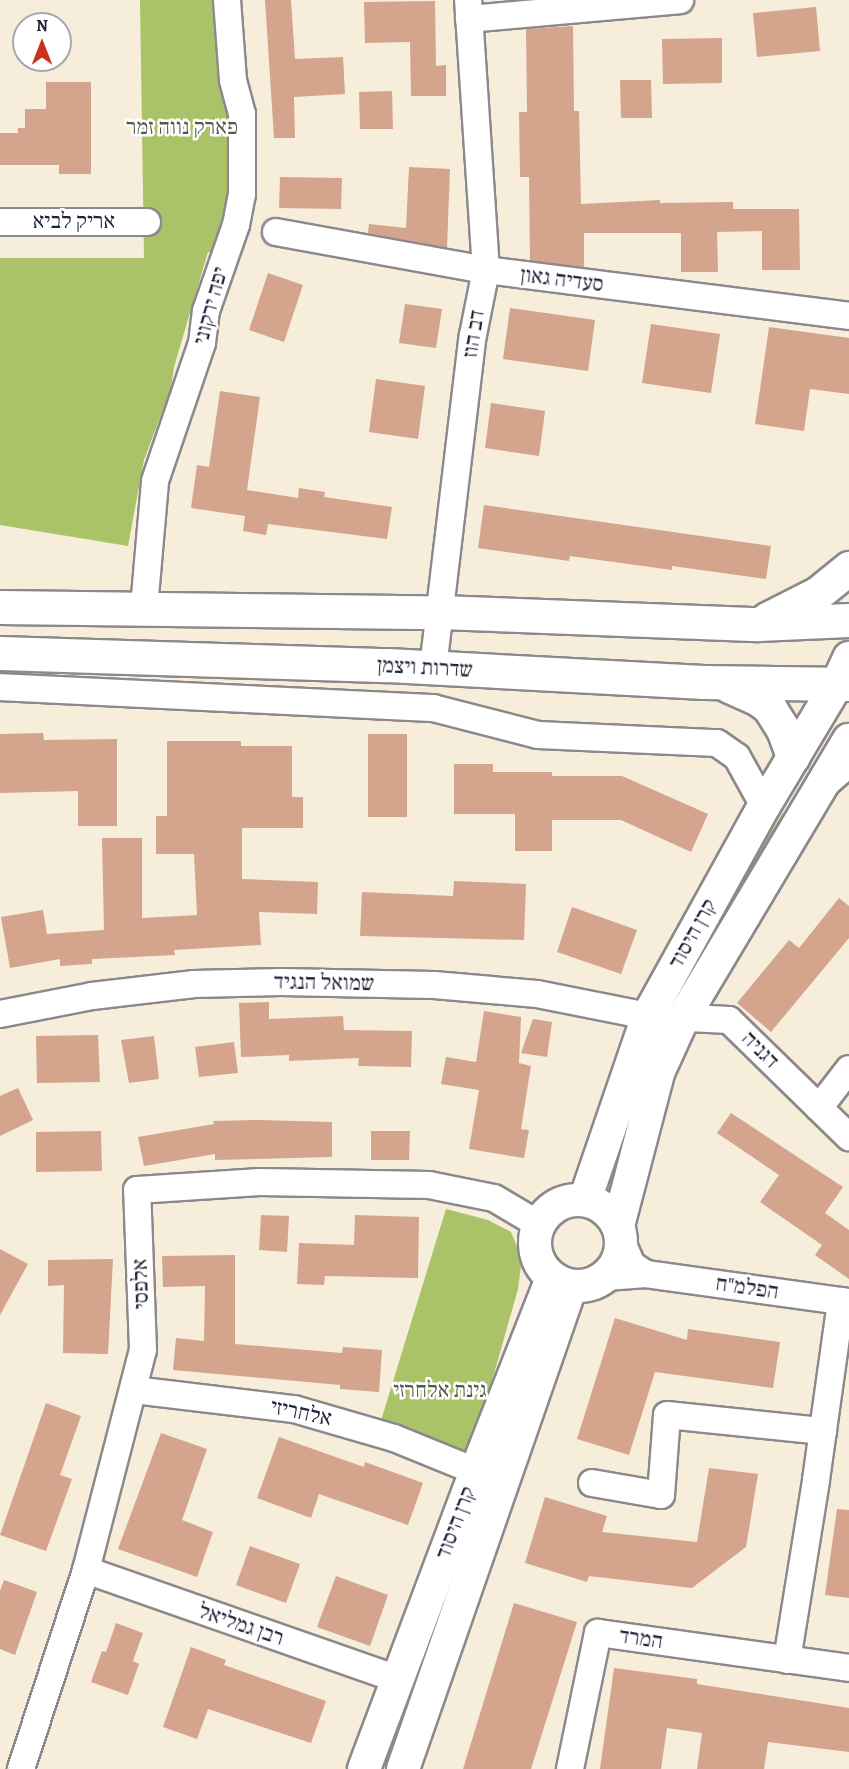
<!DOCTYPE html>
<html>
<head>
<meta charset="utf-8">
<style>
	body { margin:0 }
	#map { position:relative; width:849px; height:1769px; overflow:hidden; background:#f6eddb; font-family:Alegreya,"Frank Ruhl Libre",serif }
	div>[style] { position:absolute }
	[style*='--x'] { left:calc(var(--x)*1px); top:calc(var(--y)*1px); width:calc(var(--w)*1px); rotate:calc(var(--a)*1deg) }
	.green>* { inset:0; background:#abc368 }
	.building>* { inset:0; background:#d4a48d }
	.roads { filter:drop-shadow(2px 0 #8c888b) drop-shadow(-2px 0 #8c888b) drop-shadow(0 2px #8c888b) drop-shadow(0 -2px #8c888b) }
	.minor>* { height:26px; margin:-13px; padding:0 13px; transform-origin:13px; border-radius:13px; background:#fff }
	.tertiary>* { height:32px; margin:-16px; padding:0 16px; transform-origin:16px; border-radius:16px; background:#fff }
	.tertiary>.ring { margin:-16px; padding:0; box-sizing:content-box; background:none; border:32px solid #fff; border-radius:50% }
	.secondary>* { height:33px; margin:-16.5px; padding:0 16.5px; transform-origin:16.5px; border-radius:16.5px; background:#fff }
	span { translate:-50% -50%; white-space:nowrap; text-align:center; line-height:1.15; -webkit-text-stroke:5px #fff; paint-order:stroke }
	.park-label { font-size:22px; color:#525a4b }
	.street-label { font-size:22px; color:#22223b }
	.north { position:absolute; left:12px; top:12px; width:60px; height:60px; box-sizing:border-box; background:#fff; border:2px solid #a7a7b1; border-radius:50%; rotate:0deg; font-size:16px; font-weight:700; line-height:24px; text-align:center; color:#22223b }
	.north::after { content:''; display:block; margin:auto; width:21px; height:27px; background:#c8321e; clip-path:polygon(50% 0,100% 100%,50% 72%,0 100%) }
</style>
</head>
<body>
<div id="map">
	<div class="green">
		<div style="clip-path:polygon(140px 0,213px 0,221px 93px,226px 93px,236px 118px,229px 119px,229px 182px,236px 182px,216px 254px,208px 252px,174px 367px,171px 388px,144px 460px,128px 546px,0 525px,0 258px,144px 258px)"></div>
		<div style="clip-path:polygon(783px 813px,793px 818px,698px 976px,685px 971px,701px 939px)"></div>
		<div style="clip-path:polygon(446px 1209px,488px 1220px,511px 1232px,522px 1258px,518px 1289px,470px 1458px,379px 1427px)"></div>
	</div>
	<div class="building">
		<div style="clip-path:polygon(265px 0,291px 0,295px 59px,343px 57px,345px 94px,294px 97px,295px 138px,274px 138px)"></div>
		<div style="clip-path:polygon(435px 1px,436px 66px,446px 65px,446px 96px,411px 96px,410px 42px,365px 43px,364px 2px)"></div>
		<div style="clip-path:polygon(816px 7px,820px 51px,757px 57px,753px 13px)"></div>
		<div style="clip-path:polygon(573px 26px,574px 111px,579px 111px,581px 204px,660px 200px,660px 203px,733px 202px,733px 209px,799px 209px,800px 270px,762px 270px,762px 231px,717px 232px,718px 272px,681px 272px,681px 233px,584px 233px,584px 267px,530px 261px,529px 177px,520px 177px,519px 112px,527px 112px,526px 29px)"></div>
		<div style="clip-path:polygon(722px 38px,722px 83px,663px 84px,662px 39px)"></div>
		<div style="clip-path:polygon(620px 80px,651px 80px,652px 118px,621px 118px)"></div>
		<div style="clip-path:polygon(46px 82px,91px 82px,91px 174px,59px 174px,59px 165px,0 165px,0 133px,18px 133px,18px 128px,25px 128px,25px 109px,46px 109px)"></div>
		<div style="clip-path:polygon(392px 91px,393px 129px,360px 129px,359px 92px)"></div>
		<div style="clip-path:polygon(409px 167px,450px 169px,447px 248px,368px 233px,369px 224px,406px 228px)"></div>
		<div style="clip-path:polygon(280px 177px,342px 178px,341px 209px,279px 208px)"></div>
		<div style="clip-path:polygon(268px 273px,303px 285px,284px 342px,249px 330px)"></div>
		<div style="clip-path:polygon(405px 304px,442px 309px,436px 348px,399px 343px)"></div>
		<div style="clip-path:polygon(510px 308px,595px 320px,588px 371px,503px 359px)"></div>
		<div style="clip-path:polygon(651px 324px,720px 334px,711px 393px,642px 383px)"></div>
		<div style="clip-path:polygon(769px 327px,849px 338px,849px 394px,810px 389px,804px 431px,755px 424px)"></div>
		<div style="clip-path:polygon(376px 379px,425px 386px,418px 439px,369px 432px)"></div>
		<div style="clip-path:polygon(220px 391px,260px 397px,247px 490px,298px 498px,299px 488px,325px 492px,324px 497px,392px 507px,387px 539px,268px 524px,266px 535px,243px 531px,245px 516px,191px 508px,197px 465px,209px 467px)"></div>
		<div style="clip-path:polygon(491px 403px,545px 411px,539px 456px,485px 448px)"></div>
		<div style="clip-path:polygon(484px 505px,771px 546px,766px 579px,672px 566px,672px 570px,570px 556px,569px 561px,478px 548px)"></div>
		<div style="clip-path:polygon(43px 733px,44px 740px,117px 739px,117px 826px,78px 826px,78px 791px,0 793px,0 734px)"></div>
		<div style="clip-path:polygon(368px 734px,407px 734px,407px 817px,368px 817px)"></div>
		<div style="clip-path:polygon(167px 741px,241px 741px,241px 746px,292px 746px,292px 797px,303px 797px,303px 828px,242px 828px,242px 879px,318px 882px,317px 914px,259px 912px,261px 945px,174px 950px,175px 955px,92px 959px,92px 964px,60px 966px,60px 959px,10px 968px,1px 917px,43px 910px,47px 934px,104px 930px,102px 838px,142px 838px,142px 918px,197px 915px,194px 854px,156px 854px,156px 816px,167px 816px)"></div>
		<div style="clip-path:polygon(454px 764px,493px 764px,493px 772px,552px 772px,552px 776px,622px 776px,708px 814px,691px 852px,621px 820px,552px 820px,552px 851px,515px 851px,515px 814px,454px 814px)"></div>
		<div style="clip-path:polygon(454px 881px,526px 884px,524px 940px,360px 936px,362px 892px,453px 896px)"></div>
		<div style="clip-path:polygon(839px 898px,849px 906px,849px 938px,771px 1032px,737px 1003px,789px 940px,799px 948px)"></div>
		<div style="clip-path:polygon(572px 907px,637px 930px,621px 974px,557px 952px)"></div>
		<div style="clip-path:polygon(269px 1002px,269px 1019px,343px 1016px,344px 1030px,412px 1031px,411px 1067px,358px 1066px,359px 1058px,289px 1061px,289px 1055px,241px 1057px,239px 1003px)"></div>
		<div style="clip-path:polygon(484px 1011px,521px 1017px,519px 1063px,531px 1066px,521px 1129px,529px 1130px,524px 1158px,469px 1149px,479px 1090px,441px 1084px,446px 1057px,476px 1062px)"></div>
		<div style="clip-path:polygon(533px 1019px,552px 1022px,547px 1057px,521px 1053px)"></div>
		<div style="clip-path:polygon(98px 1035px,100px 1082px,37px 1083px,36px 1036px)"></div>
		<div style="clip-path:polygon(154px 1036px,159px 1079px,129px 1083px,121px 1040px)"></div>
		<div style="clip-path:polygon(234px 1042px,238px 1073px,199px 1077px,195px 1047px)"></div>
		<div style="clip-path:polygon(18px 1088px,33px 1120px,0 1136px,0 1096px)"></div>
		<div style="clip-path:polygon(731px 1113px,843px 1187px,825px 1213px,849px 1230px,849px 1279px,815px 1255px,822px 1245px,760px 1202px,779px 1175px,717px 1133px)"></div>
		<div style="clip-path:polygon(258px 1120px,332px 1122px,332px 1157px,215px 1160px,215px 1154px,144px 1166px,138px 1137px,214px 1124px,213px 1121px)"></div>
		<div style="clip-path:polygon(101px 1131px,102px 1171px,36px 1172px,36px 1132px)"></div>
		<div style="clip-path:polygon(371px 1131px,410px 1131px,409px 1160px,371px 1160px)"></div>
		<div style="clip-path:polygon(261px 1215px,289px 1216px,287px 1252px,259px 1250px)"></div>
		<div style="clip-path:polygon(355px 1215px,419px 1217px,418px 1278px,325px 1276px,324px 1285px,297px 1284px,299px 1243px,354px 1245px)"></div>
		<div style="clip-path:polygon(0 1249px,28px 1264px,0 1315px)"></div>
		<div style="clip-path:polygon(235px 1255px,235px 1344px,342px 1353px,343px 1347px,382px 1350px,379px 1392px,340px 1389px,340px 1385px,173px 1370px,176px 1338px,204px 1341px,205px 1286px,163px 1287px,162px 1256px)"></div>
		<div style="clip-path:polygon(113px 1259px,108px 1354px,63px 1353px,64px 1285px,48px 1286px,48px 1260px)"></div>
		<div style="clip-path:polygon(615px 1318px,687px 1340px,688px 1329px,780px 1342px,773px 1388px,655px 1372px,629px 1455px,577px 1439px)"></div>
		<div style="clip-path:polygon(46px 1403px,81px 1416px,60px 1475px,72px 1479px,46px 1551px,0 1535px)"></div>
		<div style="clip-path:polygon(161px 1433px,207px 1449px,182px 1520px,213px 1532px,197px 1577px,118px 1549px)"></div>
		<div style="clip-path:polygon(279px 1437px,364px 1467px,365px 1462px,423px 1483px,408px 1525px,319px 1494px,311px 1518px,257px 1498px)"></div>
		<div style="clip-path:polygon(709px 1468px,758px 1474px,746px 1547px,692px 1588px,589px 1576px,587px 1582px,525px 1563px,545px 1497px,607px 1516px,602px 1532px,697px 1542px)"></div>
		<div style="clip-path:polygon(837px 1509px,849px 1510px,849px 1598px,825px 1595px)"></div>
		<div style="clip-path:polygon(250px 1546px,300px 1564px,286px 1603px,236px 1585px)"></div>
		<div style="clip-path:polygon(336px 1576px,388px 1595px,370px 1646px,317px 1627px)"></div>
		<div style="clip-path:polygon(4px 1580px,37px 1592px,15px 1655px,0 1649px,0 1591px)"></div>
		<div style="clip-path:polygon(514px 1603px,577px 1622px,531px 1769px,463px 1769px)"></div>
		<div style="clip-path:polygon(116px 1623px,143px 1633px,133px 1661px,139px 1664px,128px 1695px,91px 1682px,102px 1651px,106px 1652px)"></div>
		<div style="clip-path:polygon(191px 1647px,226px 1660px,224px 1665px,326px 1701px,311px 1743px,208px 1709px,197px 1739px,163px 1727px)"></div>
		<div style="clip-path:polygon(614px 1668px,697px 1679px,697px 1684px,849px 1708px,849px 1752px,768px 1742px,764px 1769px,697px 1769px,702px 1733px,667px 1728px,661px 1769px,600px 1769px)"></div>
	</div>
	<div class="roads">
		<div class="minor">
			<div style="--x:469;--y:19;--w:212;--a:-5.1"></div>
			<div style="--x:0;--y:222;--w:147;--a:0"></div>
			<div style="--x:276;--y:232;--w:213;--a:10.3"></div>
			<div style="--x:486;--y:270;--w:366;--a:7.2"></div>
			<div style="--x:144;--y:608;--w:127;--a:-85"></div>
			<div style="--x:155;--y:481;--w:146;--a:-71.2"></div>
			<div style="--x:202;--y:343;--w:32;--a:-83"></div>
			<div style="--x:206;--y:311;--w:91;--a:-70.8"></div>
			<div style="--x:236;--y:225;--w:32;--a:-79"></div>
			<div style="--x:242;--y:194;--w:80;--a:-90"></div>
			<div style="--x:242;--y:114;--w:35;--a:-105"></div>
			<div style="--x:233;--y:80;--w:80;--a:-94.3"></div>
			<div style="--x:433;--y:668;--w:335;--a:-83.2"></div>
			<div style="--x:473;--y:335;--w:66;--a:-78.7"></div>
			<div style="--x:486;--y:270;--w:271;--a:-93.8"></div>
			<div style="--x:0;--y:687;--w:434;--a:2.8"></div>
			<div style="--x:433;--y:708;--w:108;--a:14.4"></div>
			<div style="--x:538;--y:735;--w:179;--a:2.6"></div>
			<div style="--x:717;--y:743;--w:24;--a:35"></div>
			<div style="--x:737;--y:757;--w:56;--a:61.1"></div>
			<div style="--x:0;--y:1014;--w:94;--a:-11.1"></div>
			<div style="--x:92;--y:996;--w:103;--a:-6.7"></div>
			<div style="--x:194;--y:984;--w:87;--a:-1.3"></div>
			<div style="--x:281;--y:982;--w:153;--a:1.1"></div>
			<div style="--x:434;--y:985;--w:103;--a:5"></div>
			<div style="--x:537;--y:994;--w:113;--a:11.2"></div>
			<div style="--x:648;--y:1016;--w:81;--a:2.8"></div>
			<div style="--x:729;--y:1020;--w:168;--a:44.3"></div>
			<div style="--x:819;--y:1108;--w:49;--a:-52.4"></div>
			<div style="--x:621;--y:1240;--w:27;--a:66"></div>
			<div style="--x:632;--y:1265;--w:17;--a:33"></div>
			<div style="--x:606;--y:1277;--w:40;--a:-4.3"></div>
			<div style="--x:646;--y:1274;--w:205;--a:7.9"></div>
			<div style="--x:134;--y:1390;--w:161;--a:6.8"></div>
			<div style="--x:294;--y:1409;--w:104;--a:16.2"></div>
			<div style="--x:394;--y:1438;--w:71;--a:22.2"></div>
			<div style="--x:592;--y:1483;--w:70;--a:9.9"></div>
			<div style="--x:661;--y:1495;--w:80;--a:-85.7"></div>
			<div style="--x:667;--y:1415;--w:157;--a:5.9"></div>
			<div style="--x:86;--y:1570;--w:330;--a:19.3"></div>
			<div style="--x:787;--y:1660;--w:182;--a:-80.8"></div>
			<div style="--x:816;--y:1480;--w:181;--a:-82"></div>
			<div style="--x:21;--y:1769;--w:209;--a:-71.9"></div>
			<div style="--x:86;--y:1570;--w:227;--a:-75.5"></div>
			<div style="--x:143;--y:1350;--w:160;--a:-92.1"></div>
			<div style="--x:137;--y:1190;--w:123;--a:-3.7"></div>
			<div style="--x:260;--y:1182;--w:169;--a:1"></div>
			<div style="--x:429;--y:1185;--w:66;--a:11.3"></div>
			<div style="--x:494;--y:1198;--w:51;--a:30.6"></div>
			<div style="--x:570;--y:1769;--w:139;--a:-78.4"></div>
			<div style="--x:598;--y:1633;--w:253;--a:7.9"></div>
		</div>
		<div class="tertiary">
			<div class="ring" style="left:535px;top:1200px;width:54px;height:54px"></div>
			<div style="--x:585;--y:1200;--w:194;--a:-71.1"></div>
			<div style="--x:648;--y:1016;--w:240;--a:-61.1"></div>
			<div style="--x:764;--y:806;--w:142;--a:-59.1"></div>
			<div style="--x:837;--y:684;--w:29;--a:-65"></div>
			<div style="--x:618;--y:1226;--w:158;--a:-75.3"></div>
			<div style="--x:658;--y:1073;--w:60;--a:-65.6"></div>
			<div style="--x:683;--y:1018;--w:324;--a:-59.2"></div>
			<div style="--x:364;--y:1769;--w:318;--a:-69.4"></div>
			<div style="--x:476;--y:1471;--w:207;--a:-68.5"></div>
			<div style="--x:403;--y:1769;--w:511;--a:-70.82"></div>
		</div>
		<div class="secondary">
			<div style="--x:0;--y:607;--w:440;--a:0.7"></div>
			<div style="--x:440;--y:612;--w:318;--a:2.2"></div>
			<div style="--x:758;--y:624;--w:91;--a:-2.5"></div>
			<div style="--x:767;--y:619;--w:57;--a:-27"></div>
			<div style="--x:818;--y:593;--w:40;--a:-39"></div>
			<div style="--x:0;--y:653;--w:388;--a:1.8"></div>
			<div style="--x:388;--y:665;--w:316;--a:3.1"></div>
			<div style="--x:704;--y:682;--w:145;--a:0.8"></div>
			<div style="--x:729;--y:686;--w:32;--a:24"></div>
			<div style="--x:758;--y:699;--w:14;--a:36"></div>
			<div style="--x:769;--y:707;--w:26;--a:58"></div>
			<div style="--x:783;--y:729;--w:29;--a:70"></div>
			<div style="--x:826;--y:778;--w:30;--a:-41"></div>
		</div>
	</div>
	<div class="park-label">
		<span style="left:182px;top:128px">פארק נווה זמר</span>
		<span style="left:440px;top:1391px">גינת אלחרזי</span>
	</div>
	<div class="street-label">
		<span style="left:74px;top:222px">אריק לביא</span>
		<span style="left:562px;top:280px;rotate:7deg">סעדיה גאון</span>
		<span style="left:211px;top:306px;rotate:-75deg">יפה ירקוני</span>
		<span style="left:474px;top:334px;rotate:-81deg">דב הוז</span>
		<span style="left:425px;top:668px;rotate:3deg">שדרות ויצמן</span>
		<span style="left:693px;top:934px;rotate:-61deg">קרן היסוד</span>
		<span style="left:324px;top:983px;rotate:1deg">שמואל הנגיד</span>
		<span style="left:760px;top:1050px;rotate:45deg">דגניה</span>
		<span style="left:141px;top:1284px;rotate:-92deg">אלפסי</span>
		<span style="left:747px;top:1288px;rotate:8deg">הפלמ"ח</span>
		<span style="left:301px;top:1413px;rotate:12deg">אלחריזי</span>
		<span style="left:456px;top:1523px;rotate:-69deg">קרן היסוד</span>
		<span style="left:241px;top:1625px;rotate:19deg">רבן גמליאל</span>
		<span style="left:641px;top:1639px;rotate:8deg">המרד</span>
	</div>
	<div class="north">N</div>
</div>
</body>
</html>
